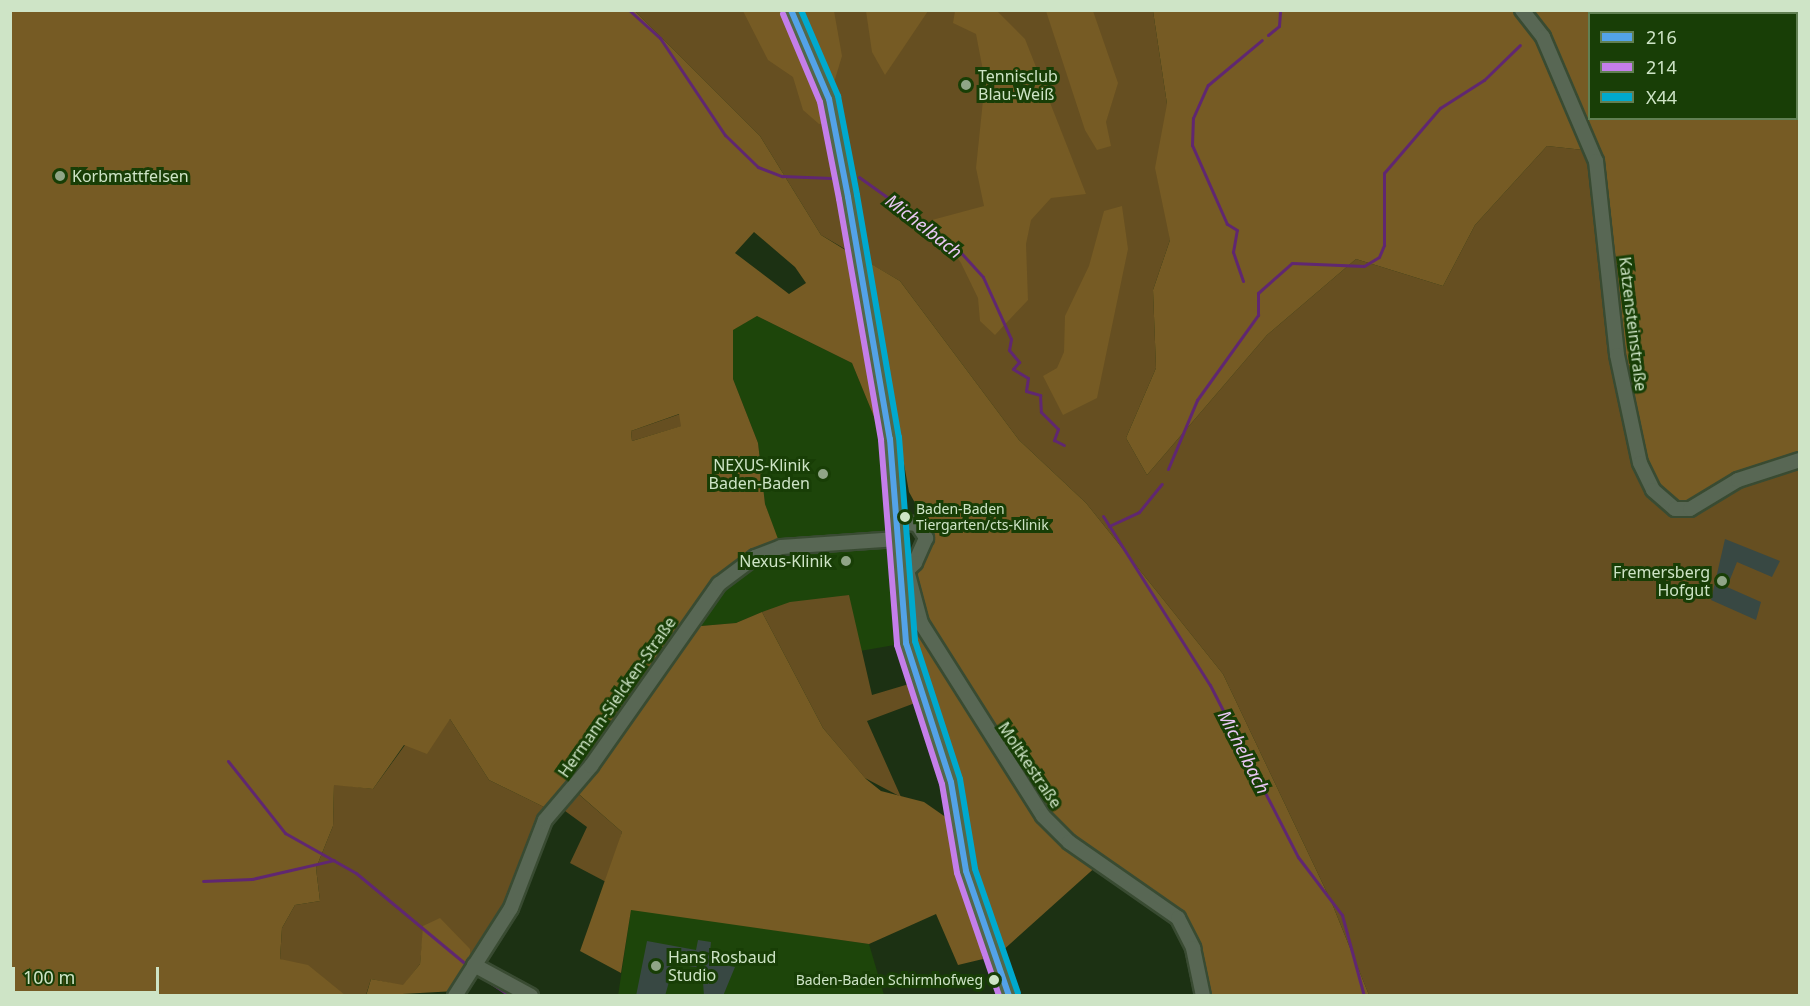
<!DOCTYPE html>
<html>
<head>
<meta charset="utf-8">
<style>
	body { margin:0 }
	#map { position:relative; width:1810px; height:1006px; overflow:hidden; background:#1c3113; font-family:"Noto Sans",sans-serif }
	div>[style] { position:absolute }
	[style*='--x'] { left:calc(var(--x)*1px); top:calc(var(--y)*1px); width:calc(var(--w)*1px); rotate:calc(var(--a)*1deg) }
	.built>* { inset:0; background:#1d450a }
	.green>* { inset:0; background:#664f21 }
	.forest>* { inset:0; background:#765b24 }
	.stream>* { height:3px; margin:-1.5px; padding:0 1.5px; transform-origin:1.5px; border-radius:1.5px; background:#602771 }
	.building>* { inset:0; background:#384843 }
	.roads { filter:drop-shadow(2px 0 #394b32) drop-shadow(-2px 0 #394b32) drop-shadow(0 2px #394b32) drop-shadow(0 -2px #394b32) }
	.minor>* { height:14px; margin:-7px; padding:0 7px; transform-origin:7px; border-radius:7px; background:#586754 }
	.major>* { height:16px; margin:-8px; padding:0 8px; transform-origin:8px; border-radius:8px; background:#53674a }
	.bus-1>* { height:6px; margin:-3px; padding:0 3px; transform-origin:3px; border-radius:3px; background:#53a3e8 }
	.bus-2>* { height:6px; margin:-3px; padding:0 3px; transform-origin:3px; border-radius:3px; background:#c47eea }
	.bus-3>* { height:6px; margin:-3px; padding:0 3px; transform-origin:3px; border-radius:3px; background:#00a9ce }
	.dots>* { width:16px; height:16px; translate:-50% -50%; box-sizing:border-box; border:3px solid #183e06; border-radius:50% }
	span { translate:-50% -50%; white-space:nowrap; text-align:center; line-height:1.15; -webkit-text-stroke:6px #183e06; paint-order:stroke }
	.bus-label { font-size:14px; color:#cee4c6 }
	.left { translate:0 -50%; text-align:left }
	.right { translate:-100% -50%; text-align:right }
	.poi-label { font-size:16px; color:#cee4c6 }
	.street-label { font-size:16px; color:#cee4c6 }
	.water-label { font-size:18px; color:#eac8f5; font-style:italic }
	.frame { position:absolute; inset:0; border:12px solid #cee4c6; pointer-events:none }
	.legend { position:absolute; left:1588px; top:12px; width:210px; height:108px; box-sizing:border-box; background:#183e06; border:2px solid #618053; margin:0; padding:8px 10px; list-style:none; font-size:18px; color:#cee4c6 }
	.legend li { display:flex; align-items:center; gap:12px; height:30px }
	.legend b { width:30px; border:2px solid #618053 }
	.scale { position:absolute; left:12px; top:967px; width:147px; height:27px; box-sizing:border-box; border:3px solid #cee4c6; border-top:0; padding-left:8px; font-size:18px; line-height:21px; white-space:nowrap; color:#cee4c6; -webkit-text-stroke:4px #183e06; paint-order:stroke }
</style>
</head>
<body>
<div id="map">
	<div class="built">
		<div style="clip-path:polygon(757px 316px,852px 363px,877px 424px,906px 643px,860px 651px,848px 595px,762px 612px,736px 623px,701px 626px,690px 621px,710px 594px,780px 547px,765px 504px,758px 443px,733px 379px,732px 330px)"></div>
		<div style="clip-path:polygon(631px 909px,869px 944px,884px 995px,618px 996px)"></div>
	</div>
	<div class="green">
		<div style="clip-path:polygon(635px 11px,1153px 11px,1167px 104px,1170px 240px,1153px 290px,1156px 368px,1126px 438px,1147px 475px,1267px 335px,1356px 259px,1443px 286px,1475px 225px,1547px 146px,1602px 152px,1623px 354px,1703px 501px,1799px 460px,1799px 995px,1369px 995px,1331px 901px,1223px 674px,1086px 503px,1019px 440px,900px 281px,821px 235px,760px 136px)"></div>
		<div style="clip-path:polygon(680px 414px,682px 426px,632px 441px,631px 431px)"></div>
		<div style="clip-path:polygon(849px 595px,872px 695px,909px 684px,915px 703px,867px 721px,901px 797px,865px 778px,823px 728px,762px 612px,790px 602px)"></div>
		<div style="clip-path:polygon(450px 719px,489px 780px,552px 811px,520px 890px,474px 965px,424px 926px,420px 964px,403px 986px,371px 979px,366px 995px,345px 995px,280px 959px,282px 928px,295px 905px,320px 901px,316px 868px,333px 826px,334px 784px,373px 789px,405px 745px)"></div>
		<div style="clip-path:polygon(575px 791px,622px 832px,608px 883px,570px 863px,587px 827px,561px 808px)"></div>
	</div>
	<div class="forest">
		<div style="clip-path:polygon(evenodd,10px 11px,635px 11px,760px 136px,821px 235px,847px 251px,888px 422px,877px 424px,852px 363px,757px 316px,733px 330px,733px 379px,758px 443px,765px 504px,781px 547px,755px 557px,690px 621px,701px 626px,736px 623px,762px 612px,823px 728px,866px 779px,881px 791px,924px 802px,947px 818px,983px 959px,958px 965px,936px 914px,869px 944px,631px 910px,621px 973px,580px 951px,622px 832px,573px 789px,552px 811px,489px 780px,450px 719px,427px 754px,404px 745px,373px 789px,334px 785px,333px 826px,316px 868px,320px 901px,295px 905px,282px 928px,280px 959px,308px 965px,345px 995px,11px 995px,10px 11px,754px 232px,795px 267px,806px 283px,789px 294px,735px 253px,754px 232px,10px 11px,679px 414px,681px 426px,632px 441px,631px 431px,679px 414px)"></div>
		<div style="clip-path:polygon(743px 11px,785px 11px,829px 123px,819px 124px,803px 110px,793px 77px,768px 60px)"></div>
		<div style="clip-path:polygon(791px 11px,834px 11px,842px 56px,829px 99px)"></div>
		<div style="clip-path:polygon(866px 11px,928px 11px,885px 75px,872px 52px)"></div>
		<div style="clip-path:polygon(955px 11px,997px 11px,1025px 39px,1086px 194px,1051px 198px,1031px 220px,1026px 244px,1028px 300px,995px 335px,980px 321px,978px 298px,961px 263px,932px 220px,984px 206px,976px 168px,985px 81px,976px 34px,953px 23px)"></div>
		<div style="clip-path:polygon(1046px 11px,1093px 11px,1118px 83px,1106px 122px,1111px 146px,1097px 150px,1085px 130px)"></div>
		<div style="clip-path:polygon(evenodd,1153px 11px,1799px 11px,1799px 460px,1683px 510px,1649px 484px,1623px 354px,1602px 152px,1547px 146px,1475px 225px,1443px 286px,1356px 259px,1267px 335px,1147px 475px,1126px 438px,1156px 368px,1153px 290px,1170px 240px,1155px 168px,1167px 104px,1153px 11px,1590px 14px,1796px 14px,1796px 118px,1590px 118px,1590px 14px)"></div>
		<div style="clip-path:polygon(1122px 206px,1128px 249px,1097px 398px,1063px 415px,1043px 376px,1057px 368px,1064px 352px,1065px 316px,1089px 266px,1104px 211px)"></div>
		<div style="clip-path:polygon(868px 262px,900px 281px,1019px 440px,1086px 503px,1223px 674px,1331px 901px,1369px 995px,1203px 995px,1187px 931px,1099px 864px,1000px 953px,965px 843px,958px 785px,906px 609px,931px 532px,909px 492px)"></div>
		<div style="clip-path:polygon(440px 918px,470px 949px,471px 966px,456px 991px,366px 996px,371px 979px,403px 985px,420px 964px,423px 926px)"></div>
	</div>
	<div class="stream">
		<div style="--x:629;--y:10;--w:42;--a:42.1"></div>
		<div style="--x:660;--y:38;--w:117;--a:56.2"></div>
		<div style="--x:725;--y:135;--w:46;--a:44.1"></div>
		<div style="--x:758;--y:167;--w:26;--a:21"></div>
		<div style="--x:782;--y:176;--w:49;--a:2.3"></div>
		<div style="--x:1268;--y:35;--w:14;--a:-39"></div>
		<div style="--x:1279;--y:26;--w:16;--a:-86"></div>
		<div style="--x:859;--y:177;--w:117;--a:35.6"></div>
		<div style="--x:954;--y:245;--w:43;--a:47.8"></div>
		<div style="--x:983;--y:277;--w:68;--a:65.7"></div>
		<div style="--x:1011;--y:339;--w:11;--a:100"></div>
		<div style="--x:1009;--y:350;--w:16;--a:50"></div>
		<div style="--x:1019;--y:362;--w:9;--a:131"></div>
		<div style="--x:1013;--y:369;--w:17;--a:31"></div>
		<div style="--x:1028;--y:378;--w:13;--a:99"></div>
		<div style="--x:1026;--y:391;--w:15;--a:16"></div>
		<div style="--x:1040;--y:395;--w:17;--a:87"></div>
		<div style="--x:1041;--y:412;--w:24;--a:45"></div>
		<div style="--x:1058;--y:429;--w:12;--a:110"></div>
		<div style="--x:1054;--y:440;--w:11;--a:27"></div>
		<div style="--x:1243;--y:281;--w:31;--a:-109"></div>
		<div style="--x:1233;--y:252;--w:22;--a:-80"></div>
		<div style="--x:1237;--y:230;--w:12;--a:-149"></div>
		<div style="--x:1227;--y:224;--w:86;--a:-113.9"></div>
		<div style="--x:1192;--y:145;--w:27;--a:-88"></div>
		<div style="--x:1193;--y:118;--w:36;--a:-66"></div>
		<div style="--x:1208;--y:85;--w:70;--a:-39.8"></div>
		<div style="--x:1168;--y:469;--w:75;--a:-67.2"></div>
		<div style="--x:1197;--y:400;--w:105;--a:-54.3"></div>
		<div style="--x:1258;--y:315;--w:22;--a:-90"></div>
		<div style="--x:1258;--y:293;--w:45;--a:-41.4"></div>
		<div style="--x:1292;--y:263;--w:72;--a:2.4"></div>
		<div style="--x:1364;--y:266;--w:17;--a:-31"></div>
		<div style="--x:1379;--y:257;--w:13;--a:-67"></div>
		<div style="--x:1384;--y:245;--w:72;--a:-90"></div>
		<div style="--x:1384;--y:173;--w:86;--a:-49.3"></div>
		<div style="--x:1440;--y:108;--w:52;--a:-32.5"></div>
		<div style="--x:1484;--y:80;--w:50;--a:-44.2"></div>
		<div style="--x:1103;--y:516;--w:200;--a:57.7"></div>
		<div style="--x:1210;--y:685;--w:193;--a:62.9"></div>
		<div style="--x:1298;--y:857;--w:73;--a:52.8"></div>
		<div style="--x:1342;--y:915;--w:84;--a:74.8"></div>
		<div style="--x:1109;--y:526;--w:33;--a:-25"></div>
		<div style="--x:1139;--y:512;--w:36;--a:-51"></div>
		<div style="--x:228;--y:761;--w:92;--a:51.6"></div>
		<div style="--x:285;--y:833;--w:81;--a:29.4"></div>
		<div style="--x:356;--y:873;--w:146;--a:39.7"></div>
		<div style="--x:203;--y:881;--w:49;--a:-2.3"></div>
		<div style="--x:252;--y:879;--w:84;--a:-13"></div>
		<div style="--x:485;--y:979;--w:30;--a:34"></div>
	</div>
	<div class="building">
		<div style="clip-path:polygon(1725px 539px,1780px 561px,1772px 577px,1737px 562px,1727px 587px,1761px 602px,1756px 620px,1711px 600px)"></div>
		<div style="clip-path:polygon(698px 940px,711px 942px,709px 962px,735px 967px,723px 996px,704px 996px,702px 968px,674px 964px,665px 996px,636px 996px,647px 941px,696px 950px)"></div>
	</div>
	<div class="roads">
		<div class="minor">
			<div style="--x:1522;--y:10;--w:34;--a:52"></div>
			<div style="--x:1543;--y:37;--w:135;--a:66.9"></div>
			<div style="--x:1596;--y:161;--w:195;--a:83.8"></div>
			<div style="--x:1617;--y:355;--w:110;--a:78"></div>
			<div style="--x:1640;--y:463;--w:30;--a:64"></div>
			<div style="--x:1653;--y:490;--w:29;--a:41"></div>
			<div style="--x:1675;--y:509;--w:15;--a:0"></div>
			<div style="--x:1690;--y:509;--w:56;--a:-31.1"></div>
			<div style="--x:1738;--y:480;--w:65;--a:-17.9"></div>
			<div style="--x:897;--y:522;--w:20;--a:6"></div>
			<div style="--x:917;--y:524;--w:17;--a:57"></div>
			<div style="--x:926;--y:538;--w:27;--a:114"></div>
			<div style="--x:915;--y:563;--w:21;--a:137"></div>
			<div style="--x:908;--y:574;--w:51;--a:75.1"></div>
			<div style="--x:921;--y:623;--w:228;--a:57.7"></div>
			<div style="--x:1043;--y:816;--w:37;--a:45"></div>
			<div style="--x:1069;--y:842;--w:133;--a:34.9"></div>
			<div style="--x:1178;--y:918;--w:34;--a:63"></div>
			<div style="--x:1193;--y:948;--w:49;--a:78.2"></div>
			<div style="--x:474;--y:965;--w:65;--a:28.5"></div>
			<div style="--x:455;--y:996;--w:104;--a:-57.5"></div>
			<div style="--x:511;--y:908;--w:94;--a:-68.9"></div>
			<div style="--x:545;--y:820;--w:71;--a:-49.6"></div>
			<div style="--x:591;--y:766;--w:223;--a:-54.9"></div>
			<div style="--x:719;--y:584;--w:45;--a:-36.9"></div>
			<div style="--x:755;--y:557;--w:28;--a:-21"></div>
			<div style="--x:781;--y:547;--w:117;--a:-3.9"></div>
		</div>
		<div class="major">
			<div style="--x:791;--y:10;--w:97;--a:66.9"></div>
			<div style="--x:829;--y:99;--w:100;--a:79"></div>
			<div style="--x:848;--y:197;--w:246;--a:80.2"></div>
			<div style="--x:890;--y:439;--w:205;--a:85.5"></div>
			<div style="--x:906;--y:643;--w:146;--a:72.1"></div>
			<div style="--x:951;--y:782;--w:90;--a:80.4"></div>
			<div style="--x:966;--y:871;--w:132;--a:71"></div>
		</div>
	</div>
	<div class="bus-1">
		<div style="--x:791;--y:10;--w:97;--a:66.9"></div>
		<div style="--x:829;--y:99;--w:100;--a:79"></div>
		<div style="--x:848;--y:197;--w:246;--a:80.2"></div>
		<div style="--x:890;--y:439;--w:205;--a:85.5"></div>
		<div style="--x:906;--y:643;--w:146;--a:72.1"></div>
		<div style="--x:951;--y:782;--w:90;--a:80.4"></div>
		<div style="--x:966;--y:871;--w:132;--a:71"></div>
	</div>
	<div class="bus-2">
		<div style="--x:783;--y:14;--w:95;--a:67.2"></div>
		<div style="--x:820;--y:102;--w:99;--a:78.9"></div>
		<div style="--x:839;--y:199;--w:245;--a:80.1"></div>
		<div style="--x:881;--y:440;--w:206;--a:85.5"></div>
		<div style="--x:897;--y:645;--w:146;--a:72.1"></div>
		<div style="--x:942;--y:784;--w:90;--a:80.4"></div>
		<div style="--x:957;--y:873;--w:130;--a:71.1"></div>
	</div>
	<div class="bus-3">
		<div style="--x:801;--y:10;--w:94;--a:66.7"></div>
		<div style="--x:838;--y:96;--w:101;--a:79.1"></div>
		<div style="--x:857;--y:195;--w:246;--a:80.2"></div>
		<div style="--x:899;--y:437;--w:205;--a:85.5"></div>
		<div style="--x:915;--y:641;--w:145;--a:71.9"></div>
		<div style="--x:960;--y:779;--w:91;--a:80.5"></div>
		<div style="--x:975;--y:869;--w:131;--a:70.9"></div>
	</div>
	<div class="dots">
		<div style="left:966px;top:85px;background:#90a587"></div>
		<div style="left:60px;top:176px;background:#90a587"></div>
		<div style="left:823px;top:474px;background:#90a587"></div>
		<div style="left:905px;top:517px;background:#cee4c6"></div>
		<div style="left:846px;top:561px;background:#90a587"></div>
		<div style="left:1722px;top:581px;background:#90a587"></div>
		<div style="left:656px;top:966px;background:#90a587"></div>
		<div style="left:994px;top:980px;background:#cee4c6"></div>
	</div>
	<div class="bus-label">
		<span class="left" style="left:916px;top:517px">Baden-Baden<br>Tiergarten/cts-Klinik</span>
		<span class="right" style="left:983px;top:980px">Baden-Baden Schirmhofweg</span>
	</div>
	<div class="poi-label">
		<span class="left" style="left:978px;top:85px">Tennisclub<br>Blau-Weiß</span>
		<span class="left" style="left:72px;top:176px">Korbmattfelsen</span>
		<span class="right" style="left:810px;top:474px">NEXUS-Klinik<br>Baden-Baden</span>
		<span class="right" style="left:832px;top:561px">Nexus-Klinik</span>
		<span class="right" style="left:1710px;top:581px">Fremersberg<br>Hofgut</span>
		<span class="left" style="left:668px;top:966px">Hans Rosbaud<br>Studio</span>
	</div>
	<div class="street-label">
		<span style="left:1633px;top:324px;rotate:83deg">Katzensteinstraße</span>
		<span style="left:617px;top:697px;rotate:-55deg">Hermann-Sielcken-Straße</span>
		<span style="left:1030px;top:765px;rotate:56deg">Moltkestraße</span>
	</div>
	<div class="water-label">
		<span style="left:924px;top:226px;rotate:38deg">Michelbach</span>
		<span style="left:1244px;top:752px;rotate:63deg">Michelbach</span>
	</div>
	<div class="frame"></div>
	<ul class="legend">
	<li><b style="height:8px;background:#53a3e8"></b>216</li>
	<li><b style="height:8px;background:#c47eea"></b>214</li>
	<li><b style="height:8px;background:#00a9ce"></b>X44</li>
	</ul>
	<div class="scale">100 m</div>
</div>
</body>
</html>
